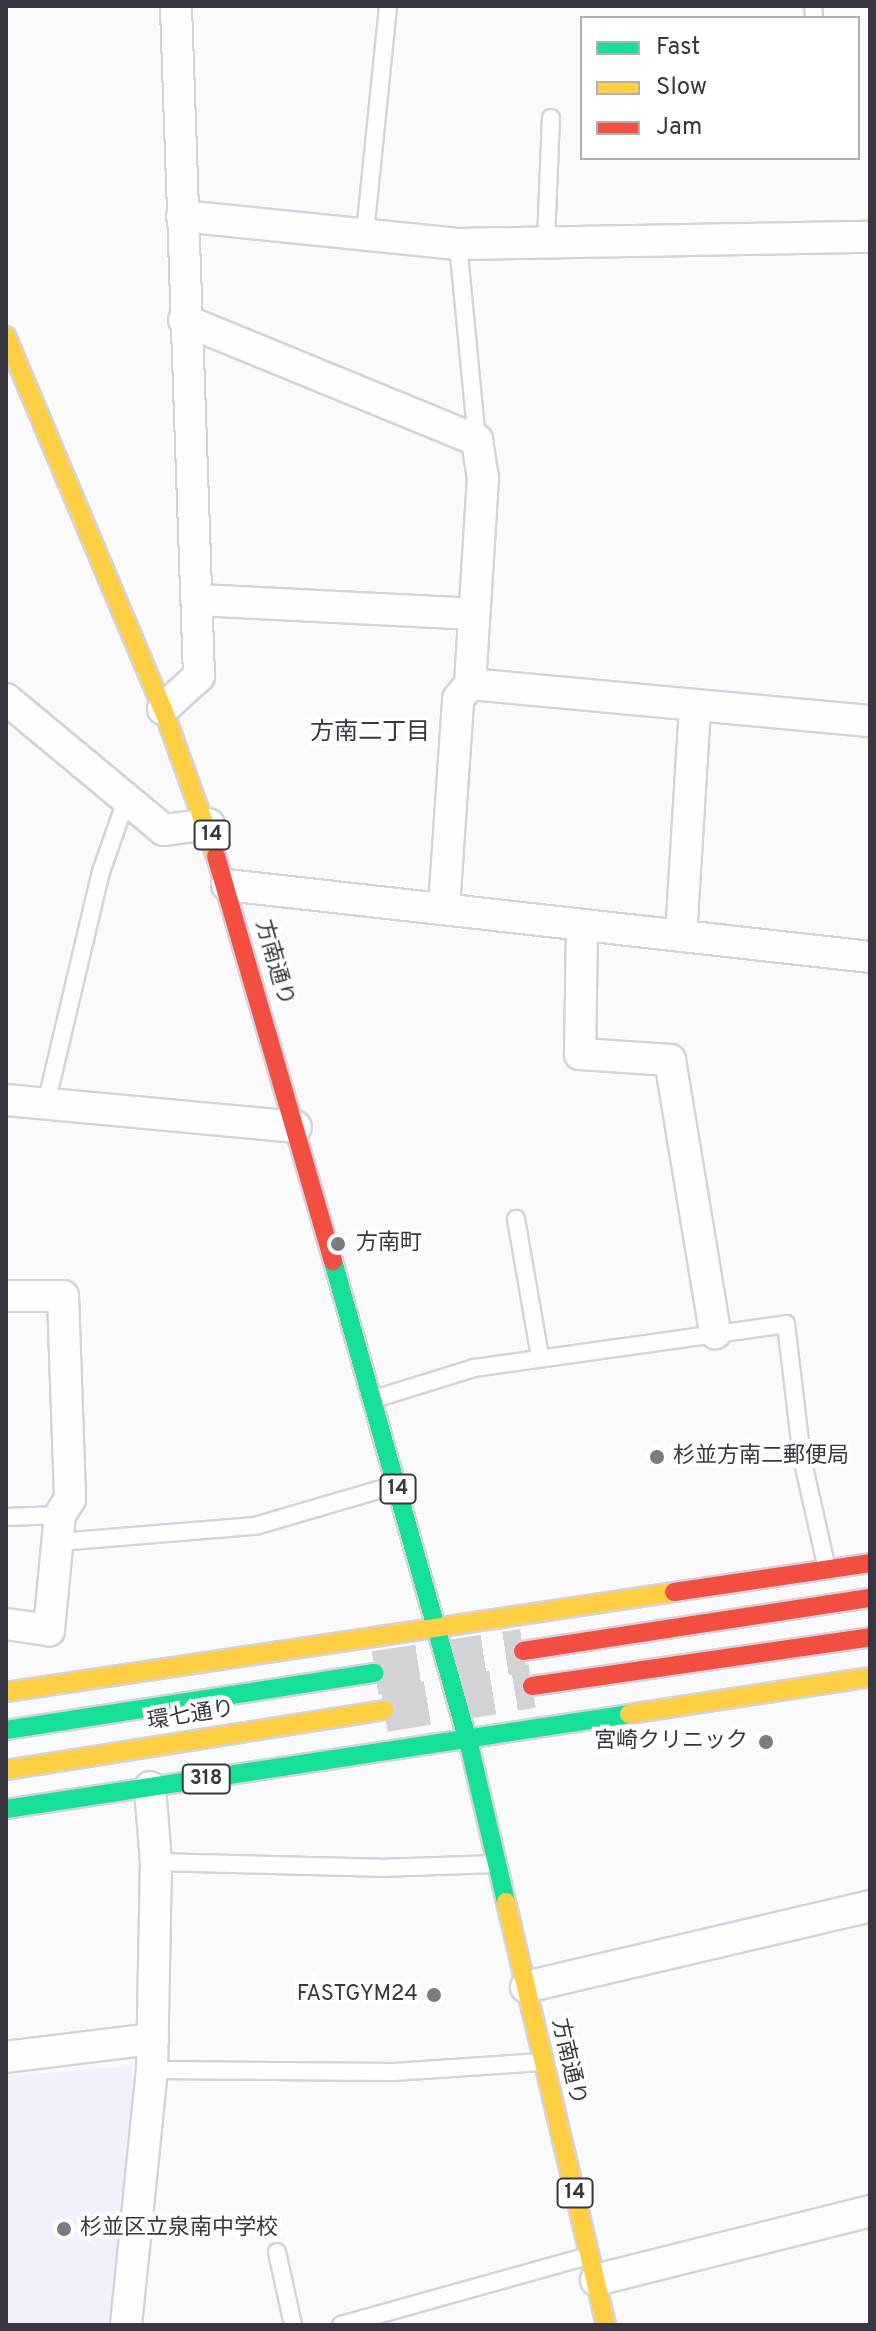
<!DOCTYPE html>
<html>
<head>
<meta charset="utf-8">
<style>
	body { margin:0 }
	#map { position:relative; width:876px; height:2331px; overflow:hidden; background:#faf9fc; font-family:Overpass,"Noto Sans JP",sans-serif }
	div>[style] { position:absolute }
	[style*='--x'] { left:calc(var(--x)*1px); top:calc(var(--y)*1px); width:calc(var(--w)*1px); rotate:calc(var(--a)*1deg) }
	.built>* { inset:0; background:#f3f0fd }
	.primary-tunnel>* { height:44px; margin-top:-22px; transform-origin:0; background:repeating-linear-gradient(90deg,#d3d2d6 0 44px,transparent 0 66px) }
	.roads { filter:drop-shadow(2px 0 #d4d3da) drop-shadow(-2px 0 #d4d3da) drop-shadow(0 2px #d4d3da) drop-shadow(0 -2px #d4d3da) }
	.lane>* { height:16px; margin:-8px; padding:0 8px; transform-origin:8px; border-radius:8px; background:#fefeff }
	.street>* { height:30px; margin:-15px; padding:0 15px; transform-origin:15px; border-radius:15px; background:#fefeff }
	.fast>* { height:18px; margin:-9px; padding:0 9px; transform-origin:9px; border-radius:9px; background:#16e098 }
	.slow>* { height:18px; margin:-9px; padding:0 9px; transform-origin:9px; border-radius:9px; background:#ffcf43 }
	.jam>* { height:18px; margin:-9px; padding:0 9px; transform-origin:9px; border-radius:9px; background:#f24e42 }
	.dots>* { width:22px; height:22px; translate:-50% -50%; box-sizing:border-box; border:4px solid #fff; border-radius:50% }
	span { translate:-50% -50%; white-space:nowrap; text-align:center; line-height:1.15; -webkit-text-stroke:8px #fff; paint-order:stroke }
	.shield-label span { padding:2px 6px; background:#fff; border:2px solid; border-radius:6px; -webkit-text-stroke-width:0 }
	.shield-label { font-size:20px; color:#383640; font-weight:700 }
	.street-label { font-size:22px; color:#383640 }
	.poi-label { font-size:22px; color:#383640 }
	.left { translate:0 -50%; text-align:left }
	.right { translate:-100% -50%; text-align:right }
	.neighbourhood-label { font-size:24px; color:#383640 }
	.frame { position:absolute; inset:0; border:8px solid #383640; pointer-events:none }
	.legend { position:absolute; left:580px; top:16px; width:280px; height:144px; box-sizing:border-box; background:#fff; border:2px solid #afafb3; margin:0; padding:10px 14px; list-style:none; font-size:24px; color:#383640 }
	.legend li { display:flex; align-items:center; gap:16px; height:40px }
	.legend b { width:40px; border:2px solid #afafb3 }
</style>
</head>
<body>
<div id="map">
	<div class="built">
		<div style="clip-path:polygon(132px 2066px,132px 2134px,112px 2325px,6px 2325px,6px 2076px)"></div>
	</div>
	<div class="primary-tunnel">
		<div style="--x:375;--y:1673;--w:150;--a:-8.5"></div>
		<div style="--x:384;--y:1710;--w:150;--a:-9.2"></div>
	</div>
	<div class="roads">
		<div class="lane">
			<div style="--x:813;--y:6;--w:9;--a:84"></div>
			<div style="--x:365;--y:233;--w:228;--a:-84.2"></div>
			<div style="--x:546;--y:241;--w:123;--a:-87.7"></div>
			<div style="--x:458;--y:244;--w:197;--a:84.5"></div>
			<div style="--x:46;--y:1104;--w:238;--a:-76.7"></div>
			<div style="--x:101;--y:872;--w:73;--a:-70.8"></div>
			<div style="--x:516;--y:1219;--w:139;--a:80.1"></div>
			<div style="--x:374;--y:1399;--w:105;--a:-17.2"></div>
			<div style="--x:474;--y:1368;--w:315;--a:-8"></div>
			<div style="--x:786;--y:1324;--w:135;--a:83.2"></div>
			<div style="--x:802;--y:1458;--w:114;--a:77.3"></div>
			<div style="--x:6;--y:1517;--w:54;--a:-2.1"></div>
			<div style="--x:59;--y:1542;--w:197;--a:-4.7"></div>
			<div style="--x:255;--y:1526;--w:146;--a:-16.3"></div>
			<div style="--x:156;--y:1862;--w:223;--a:1.5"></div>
			<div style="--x:379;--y:1868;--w:118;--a:-1.9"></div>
			<div style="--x:152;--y:2070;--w:242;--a:0.5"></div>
			<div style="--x:394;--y:2072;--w:148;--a:-3.9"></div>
			<div style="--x:277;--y:2252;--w:75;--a:77.6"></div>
			<div style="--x:341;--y:2325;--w:256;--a:-15.6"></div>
		</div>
		<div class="street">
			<div style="--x:182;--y:216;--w:277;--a:5.8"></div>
			<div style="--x:458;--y:244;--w:412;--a:-1"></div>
			<div style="--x:184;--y:320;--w:317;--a:22.3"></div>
			<div style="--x:477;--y:440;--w:38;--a:81"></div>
			<div style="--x:483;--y:478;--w:206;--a:93.6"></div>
			<div style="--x:470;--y:684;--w:402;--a:5.3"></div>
			<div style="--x:198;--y:600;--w:273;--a:2.9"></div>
			<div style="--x:6;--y:699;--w:205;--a:39.7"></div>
			<div style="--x:164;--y:830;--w:45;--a:-7.6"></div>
			<div style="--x:163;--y:709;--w:49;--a:-42.5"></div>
			<div style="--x:199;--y:676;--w:670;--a:-91.97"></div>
			<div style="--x:227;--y:885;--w:647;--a:6.39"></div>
			<div style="--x:444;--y:907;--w:208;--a:-86.1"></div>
			<div style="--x:458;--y:699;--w:19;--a:-51"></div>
			<div style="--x:582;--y:927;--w:127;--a:90.9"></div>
			<div style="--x:580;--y:1054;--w:90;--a:3.8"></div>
			<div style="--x:670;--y:1060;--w:277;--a:80.6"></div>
			<div style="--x:681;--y:936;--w:228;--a:-86.5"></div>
			<div style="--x:6;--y:1100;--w:291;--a:5.3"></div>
			<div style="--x:6;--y:1296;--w:57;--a:0"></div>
			<div style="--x:63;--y:1296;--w:203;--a:88"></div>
			<div style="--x:70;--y:1499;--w:19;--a:122"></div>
			<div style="--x:60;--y:1515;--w:116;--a:95.5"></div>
			<div style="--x:49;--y:1630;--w:43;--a:-172.1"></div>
			<div style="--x:526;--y:1987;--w:353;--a:-13.2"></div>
			<div style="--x:6;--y:2057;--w:148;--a:-7"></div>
			<div style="--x:596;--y:2280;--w:283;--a:-14.1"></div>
			<div style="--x:126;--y:2325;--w:256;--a:-84.2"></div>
			<div style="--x:152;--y:2070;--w:208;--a:-88.9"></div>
			<div style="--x:156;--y:1862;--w:75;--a:-94.6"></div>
		</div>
		<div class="fast">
			<div style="--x:333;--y:1261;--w:498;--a:74.3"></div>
			<div style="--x:468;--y:1740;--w:166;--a:76.8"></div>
			<div style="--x:6;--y:1730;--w:373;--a:-8.8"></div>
			<div style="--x:6;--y:1809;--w:630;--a:-8.67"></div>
		</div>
		<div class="slow">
			<div style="--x:6;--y:336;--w:405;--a:67.2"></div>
			<div style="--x:163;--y:709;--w:156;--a:70.2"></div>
			<div style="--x:6;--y:1692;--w:675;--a:-8.51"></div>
			<div style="--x:629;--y:1714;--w:244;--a:-8.7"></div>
			<div style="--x:6;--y:1770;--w:383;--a:-9"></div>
			<div style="--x:506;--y:1902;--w:435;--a:76.7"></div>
		</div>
		<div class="jam">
			<div style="--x:216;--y:856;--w:422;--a:73.9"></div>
			<div style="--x:674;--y:1592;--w:198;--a:-8.4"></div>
			<div style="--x:523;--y:1651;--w:351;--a:-8.7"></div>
			<div style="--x:532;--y:1686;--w:342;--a:-8.2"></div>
		</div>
	</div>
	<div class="dots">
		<div style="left:338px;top:1244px;background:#7c7a82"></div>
		<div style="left:657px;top:1457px;background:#7c7a82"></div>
		<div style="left:766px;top:1742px;background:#7c7a82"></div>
		<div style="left:434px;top:1995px;background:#7c7a82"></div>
		<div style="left:64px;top:2229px;background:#7c7a82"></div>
	</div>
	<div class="shield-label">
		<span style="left:212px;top:835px">14</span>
		<span style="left:398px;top:1489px">14</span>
		<span style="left:206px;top:1779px">318</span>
		<span style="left:575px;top:2193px">14</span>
	</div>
	<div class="street-label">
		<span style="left:274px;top:963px;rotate:74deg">方南通り</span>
		<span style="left:191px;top:1716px;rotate:-9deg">環七通り</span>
		<span style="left:568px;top:2062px;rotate:77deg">方南通り</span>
	</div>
	<div class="poi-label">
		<span class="left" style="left:356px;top:1244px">方南町</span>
		<span class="left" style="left:673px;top:1457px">杉並方南二郵便局</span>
		<span class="right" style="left:748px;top:1742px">宮崎クリニック</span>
		<span class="right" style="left:418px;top:1995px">FASTGYM24</span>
		<span class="left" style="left:80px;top:2229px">杉並区立泉南中学校</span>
	</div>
	<div class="neighbourhood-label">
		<span style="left:370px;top:734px">方南二丁目</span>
	</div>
	<div class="frame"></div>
	<ul class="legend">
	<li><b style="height:10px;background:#16e098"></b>Fast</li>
	<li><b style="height:10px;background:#ffcf43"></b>Slow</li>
	<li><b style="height:10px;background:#f24e42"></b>Jam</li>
	</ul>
</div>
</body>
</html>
